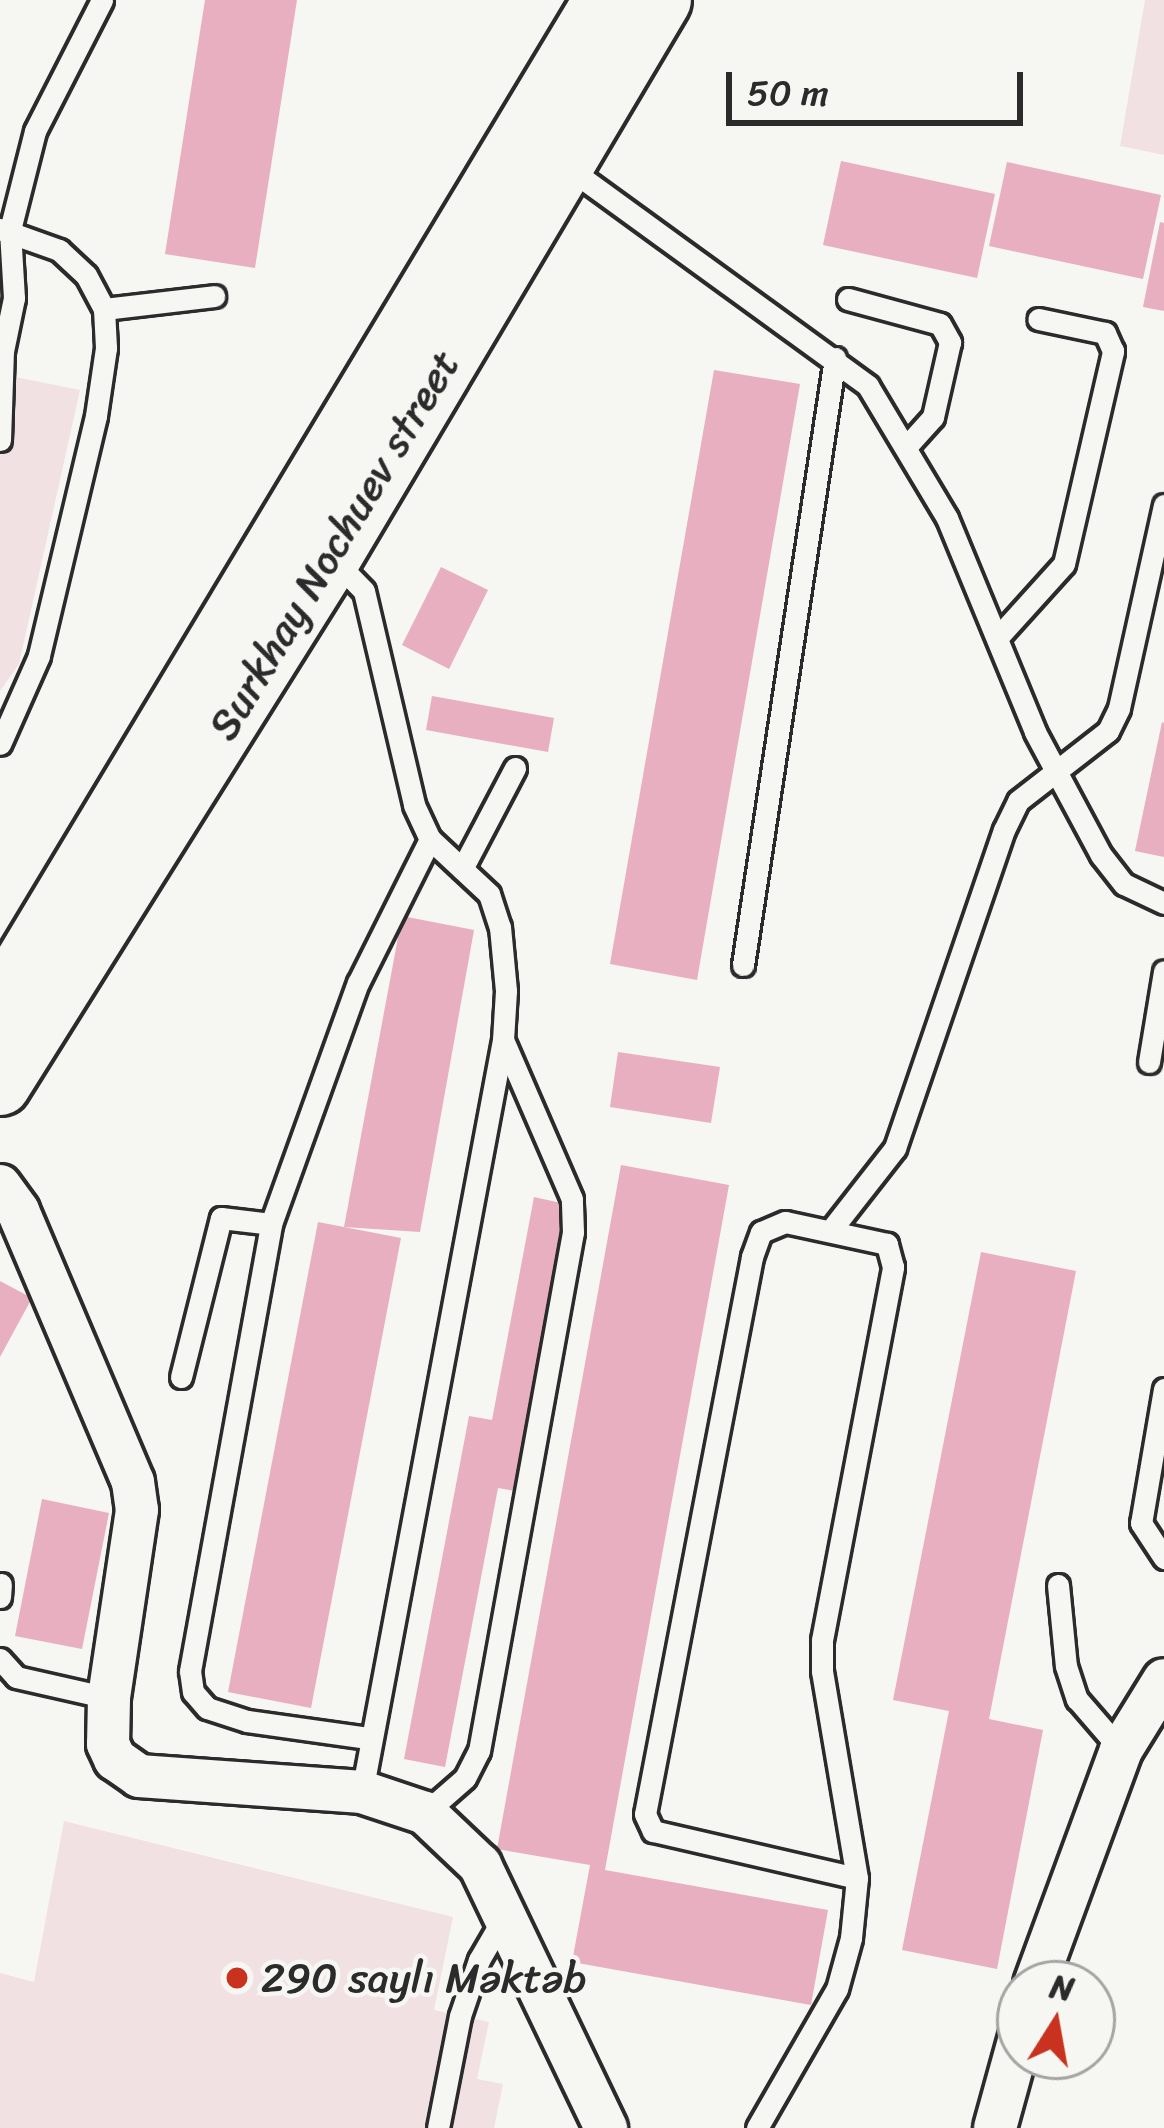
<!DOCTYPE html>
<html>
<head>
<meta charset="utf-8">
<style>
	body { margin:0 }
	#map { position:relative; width:1164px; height:2128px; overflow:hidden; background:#f6f6f2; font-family:Sriracha,sans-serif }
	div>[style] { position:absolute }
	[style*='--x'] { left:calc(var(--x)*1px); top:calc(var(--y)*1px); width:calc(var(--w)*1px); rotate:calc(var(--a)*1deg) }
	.built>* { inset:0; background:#f2e1e3 }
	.building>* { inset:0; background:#e8afc0 }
	.roads { filter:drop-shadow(3px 0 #2b2b2b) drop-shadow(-3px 0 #2b2b2b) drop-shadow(0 3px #2b2b2b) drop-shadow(0 -3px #2b2b2b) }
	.lane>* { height:21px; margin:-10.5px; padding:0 10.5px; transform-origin:10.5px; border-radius:10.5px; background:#f6f6f2 }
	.street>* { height:42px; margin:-21px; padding:0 21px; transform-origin:21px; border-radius:21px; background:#f6f6f2 }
	.secondary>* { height:60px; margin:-30px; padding:0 30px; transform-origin:30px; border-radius:30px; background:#f6f6f2 }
	.dots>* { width:33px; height:33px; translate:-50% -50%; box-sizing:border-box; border:6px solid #f6f6f2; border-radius:50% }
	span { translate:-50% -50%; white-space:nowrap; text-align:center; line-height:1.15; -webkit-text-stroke:9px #f6f6f2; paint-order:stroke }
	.street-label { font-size:42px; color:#2b2b2b }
	.poi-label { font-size:42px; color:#2b2b2b }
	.left { translate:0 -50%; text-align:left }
	.north { position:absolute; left:996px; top:1960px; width:120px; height:120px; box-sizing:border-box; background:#f6f6f2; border:3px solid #a5a5a2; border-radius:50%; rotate:11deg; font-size:33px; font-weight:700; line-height:48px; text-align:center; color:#2b2b2b }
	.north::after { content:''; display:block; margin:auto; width:42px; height:54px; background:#c8321e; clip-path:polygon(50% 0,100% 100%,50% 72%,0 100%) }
	.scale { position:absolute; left:726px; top:72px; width:297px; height:54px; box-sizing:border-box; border:6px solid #2b2b2b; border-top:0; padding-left:15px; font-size:36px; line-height:42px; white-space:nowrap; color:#2b2b2b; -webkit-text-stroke:9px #f6f6f2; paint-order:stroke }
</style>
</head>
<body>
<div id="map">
	<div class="built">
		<div style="clip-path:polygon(1145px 0,1164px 0,1164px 155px,1120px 146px)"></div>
		<div style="clip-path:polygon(0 374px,80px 390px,19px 664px,0 691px)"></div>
		<div style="clip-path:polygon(64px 1821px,453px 1917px,434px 2010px,489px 2022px,477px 2079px,503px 2084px,494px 2128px,0 2128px,0 1973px,34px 1982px)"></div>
	</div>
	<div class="building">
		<div style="clip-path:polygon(205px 0,297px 0,255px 268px,165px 254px)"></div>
		<div style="clip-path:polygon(841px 161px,995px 194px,977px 278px,823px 245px)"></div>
		<div style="clip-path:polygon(1007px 162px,1161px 195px,1143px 279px,989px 246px)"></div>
		<div style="clip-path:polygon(1160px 222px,1164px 223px,1164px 311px,1143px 307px)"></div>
		<div style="clip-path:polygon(714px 370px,800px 384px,697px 980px,610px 964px)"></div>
		<div style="clip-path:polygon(441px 567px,488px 590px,449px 669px,402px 645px)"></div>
		<div style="clip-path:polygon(432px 696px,554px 718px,548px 752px,426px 730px)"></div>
		<div style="clip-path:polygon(1162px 722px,1164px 723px,1164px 857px,1135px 851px)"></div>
		<div style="clip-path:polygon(402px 916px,474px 930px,420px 1232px,344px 1227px)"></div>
		<div style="clip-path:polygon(618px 1052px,720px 1067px,711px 1123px,610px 1107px)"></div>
		<div style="clip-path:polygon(621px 1165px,729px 1185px,605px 1870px,828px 1910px,811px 2005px,572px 1962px,590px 1865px,497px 1849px)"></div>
		<div style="clip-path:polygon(534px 1197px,570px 1205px,515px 1491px,498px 1488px,445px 1767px,404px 1759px,469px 1416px,492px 1420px)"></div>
		<div style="clip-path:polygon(318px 1222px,401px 1238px,311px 1708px,228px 1692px)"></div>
		<div style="clip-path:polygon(981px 1252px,1076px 1271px,989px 1719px,1043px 1730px,997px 1969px,902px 1950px,949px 1711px,893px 1700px)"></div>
		<div style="clip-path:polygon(0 1281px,32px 1298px,0 1357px)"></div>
		<div style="clip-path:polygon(42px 1499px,109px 1513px,82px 1649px,15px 1636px)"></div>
	</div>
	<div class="roads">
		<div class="lane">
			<div style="--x:567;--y:167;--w:372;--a:36"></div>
			<div style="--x:868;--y:386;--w:154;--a:59.1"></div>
			<div style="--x:947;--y:518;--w:231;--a:67.6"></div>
			<div style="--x:1035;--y:732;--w:140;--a:61.8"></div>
			<div style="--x:1101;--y:855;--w:37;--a:52"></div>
			<div style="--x:1124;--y:884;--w:44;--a:25.4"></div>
			<div style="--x:0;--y:229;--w:63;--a:19.6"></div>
			<div style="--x:59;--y:250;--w:37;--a:43"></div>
			<div style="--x:86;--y:275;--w:38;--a:62"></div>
			<div style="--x:104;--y:309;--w:39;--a:87"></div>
			<div style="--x:106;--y:348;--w:69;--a:98.4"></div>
			<div style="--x:96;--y:416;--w:247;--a:103.4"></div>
			<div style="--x:39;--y:656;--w:96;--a:113.9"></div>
			<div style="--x:848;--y:299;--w:95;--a:15.2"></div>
			<div style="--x:940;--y:324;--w:21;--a:61"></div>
			<div style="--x:950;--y:342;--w:77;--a:102.8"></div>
			<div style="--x:933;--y:417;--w:38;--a:132"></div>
			<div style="--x:104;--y:309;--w:111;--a:-6.7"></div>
			<div style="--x:0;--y:440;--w:89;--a:-88.1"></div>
			<div style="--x:3;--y:351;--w:54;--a:-78.3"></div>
			<div style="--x:14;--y:298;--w:68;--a:-93.4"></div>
			<div style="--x:10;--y:230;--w:102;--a:-75.8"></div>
			<div style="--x:35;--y:131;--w:147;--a:-62.9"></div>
			<div style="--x:334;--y:560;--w:43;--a:45.9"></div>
			<div style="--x:364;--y:591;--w:220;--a:76.8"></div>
			<div style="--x:414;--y:805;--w:38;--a:65"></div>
			<div style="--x:430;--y:839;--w:81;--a:43"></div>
			<div style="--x:489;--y:894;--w:35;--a:72"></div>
			<div style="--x:500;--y:927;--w:64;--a:84.6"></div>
			<div style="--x:506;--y:991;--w:49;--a:93.5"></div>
			<div style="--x:503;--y:1040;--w:765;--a:100.62"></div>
			<div style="--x:998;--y:637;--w:98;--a:-47.9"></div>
			<div style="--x:1064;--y:564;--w:219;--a:-77"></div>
			<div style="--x:1113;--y:351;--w:20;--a:-114"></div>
			<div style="--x:1105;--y:333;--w:68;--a:-168.2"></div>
			<div style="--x:462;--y:869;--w:114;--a:-62.3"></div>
			<div style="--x:743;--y:965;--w:614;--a:-81.38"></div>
			<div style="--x:1149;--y:1062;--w:92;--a:-80.6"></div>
			<div style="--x:831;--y:1230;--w:104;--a:-52"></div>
			<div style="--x:895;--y:1148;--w:336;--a:-71.1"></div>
			<div style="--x:1004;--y:830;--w:32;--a:-64"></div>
			<div style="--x:1018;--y:801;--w:114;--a:-37.9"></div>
			<div style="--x:1108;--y:731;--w:25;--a:-64"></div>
			<div style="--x:1119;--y:708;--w:208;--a:-77.5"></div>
			<div style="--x:181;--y:1377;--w:164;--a:-75.9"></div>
			<div style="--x:221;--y:1218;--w:50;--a:6.8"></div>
			<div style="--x:1164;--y:1389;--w:136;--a:99.7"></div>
			<div style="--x:1141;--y:1523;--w:42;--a:56.7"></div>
			<div style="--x:1058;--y:1585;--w:81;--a:84.4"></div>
			<div style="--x:1066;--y:1666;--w:35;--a:72"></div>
			<div style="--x:1077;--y:1699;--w:67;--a:49.2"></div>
			<div style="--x:0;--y:1597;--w:13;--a:-86"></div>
			<div style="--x:0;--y:1659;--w:24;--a:48"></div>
			<div style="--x:16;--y:1677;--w:95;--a:12.7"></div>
			<div style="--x:368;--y:1738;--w:122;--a:-172"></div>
			<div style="--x:247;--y:1721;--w:42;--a:-162"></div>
			<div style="--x:207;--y:1708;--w:21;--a:-131"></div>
			<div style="--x:193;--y:1692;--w:21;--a:-98"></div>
			<div style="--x:190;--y:1671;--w:454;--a:-79.7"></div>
			<div style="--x:271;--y:1224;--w:256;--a:-70.2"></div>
			<div style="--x:358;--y:983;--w:161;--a:-63.4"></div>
			<div style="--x:425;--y:1813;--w:53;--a:-41.2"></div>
			<div style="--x:465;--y:1778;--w:30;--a:-63"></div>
			<div style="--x:479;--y:1751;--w:527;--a:-79.73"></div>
			<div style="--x:573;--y:1232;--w:33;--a:-92"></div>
			<div style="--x:572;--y:1199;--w:171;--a:-113.4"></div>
			<div style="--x:438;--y:2128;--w:114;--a:-78.9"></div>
			<div style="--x:460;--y:2016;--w:59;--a:-71.3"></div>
			<div style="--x:479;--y:1960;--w:50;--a:-59.8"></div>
			<div style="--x:757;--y:2128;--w:160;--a:-60.1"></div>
			<div style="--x:837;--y:1989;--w:53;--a:-74.6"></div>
			<div style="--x:851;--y:1938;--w:60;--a:-84.3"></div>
			<div style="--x:857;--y:1878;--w:210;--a:-99.6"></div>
			<div style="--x:822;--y:1671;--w:31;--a:-90"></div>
			<div style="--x:822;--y:1640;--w:380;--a:-79.2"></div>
			<div style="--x:893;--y:1267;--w:24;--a:-105"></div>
			<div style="--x:887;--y:1244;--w:104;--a:-167.8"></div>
			<div style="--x:785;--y:1222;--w:26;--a:157"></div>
			<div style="--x:761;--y:1232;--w:27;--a:110"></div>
			<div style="--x:752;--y:1257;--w:567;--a:100.87"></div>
			<div style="--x:645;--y:1814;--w:19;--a:65"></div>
			<div style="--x:653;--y:1831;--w:209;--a:13"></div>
		</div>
		<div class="street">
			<div style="--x:0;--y:1186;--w:31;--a:54"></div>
			<div style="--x:18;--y:1211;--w:294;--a:67"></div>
			<div style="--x:133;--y:1482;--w:28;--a:82"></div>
			<div style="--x:137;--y:1510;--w:190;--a:98.5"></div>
			<div style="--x:109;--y:1698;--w:46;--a:91.2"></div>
			<div style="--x:108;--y:1744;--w:17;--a:65"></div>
			<div style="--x:115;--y:1759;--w:29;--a:35"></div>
			<div style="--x:139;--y:1776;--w:224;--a:4.1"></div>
			<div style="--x:362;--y:1792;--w:66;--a:18.4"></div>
			<div style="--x:425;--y:1813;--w:76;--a:43.4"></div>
			<div style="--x:480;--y:1865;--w:292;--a:64.4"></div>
			<div style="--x:1035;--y:1984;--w:249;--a:-69.8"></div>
			<div style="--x:1121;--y:1750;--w:82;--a:-58.4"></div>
			<div style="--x:995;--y:2128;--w:94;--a:-74.6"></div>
		</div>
		<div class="secondary">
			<div style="--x:0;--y:1005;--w:1173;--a:-58.99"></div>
			<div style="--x:0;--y:1085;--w:623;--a:-57.92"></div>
			<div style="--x:331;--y:557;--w:647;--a:-59.35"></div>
		</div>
	</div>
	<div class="dots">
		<div style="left:237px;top:1978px;background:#c8321e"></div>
	</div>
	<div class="street-label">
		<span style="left:334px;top:545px;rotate:-59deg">Surkhay Nochuev street</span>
	</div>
	<div class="poi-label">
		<span class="left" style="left:261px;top:1978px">290 saylı Məktəb</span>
	</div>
	<div class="north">N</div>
	<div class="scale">50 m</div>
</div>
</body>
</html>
